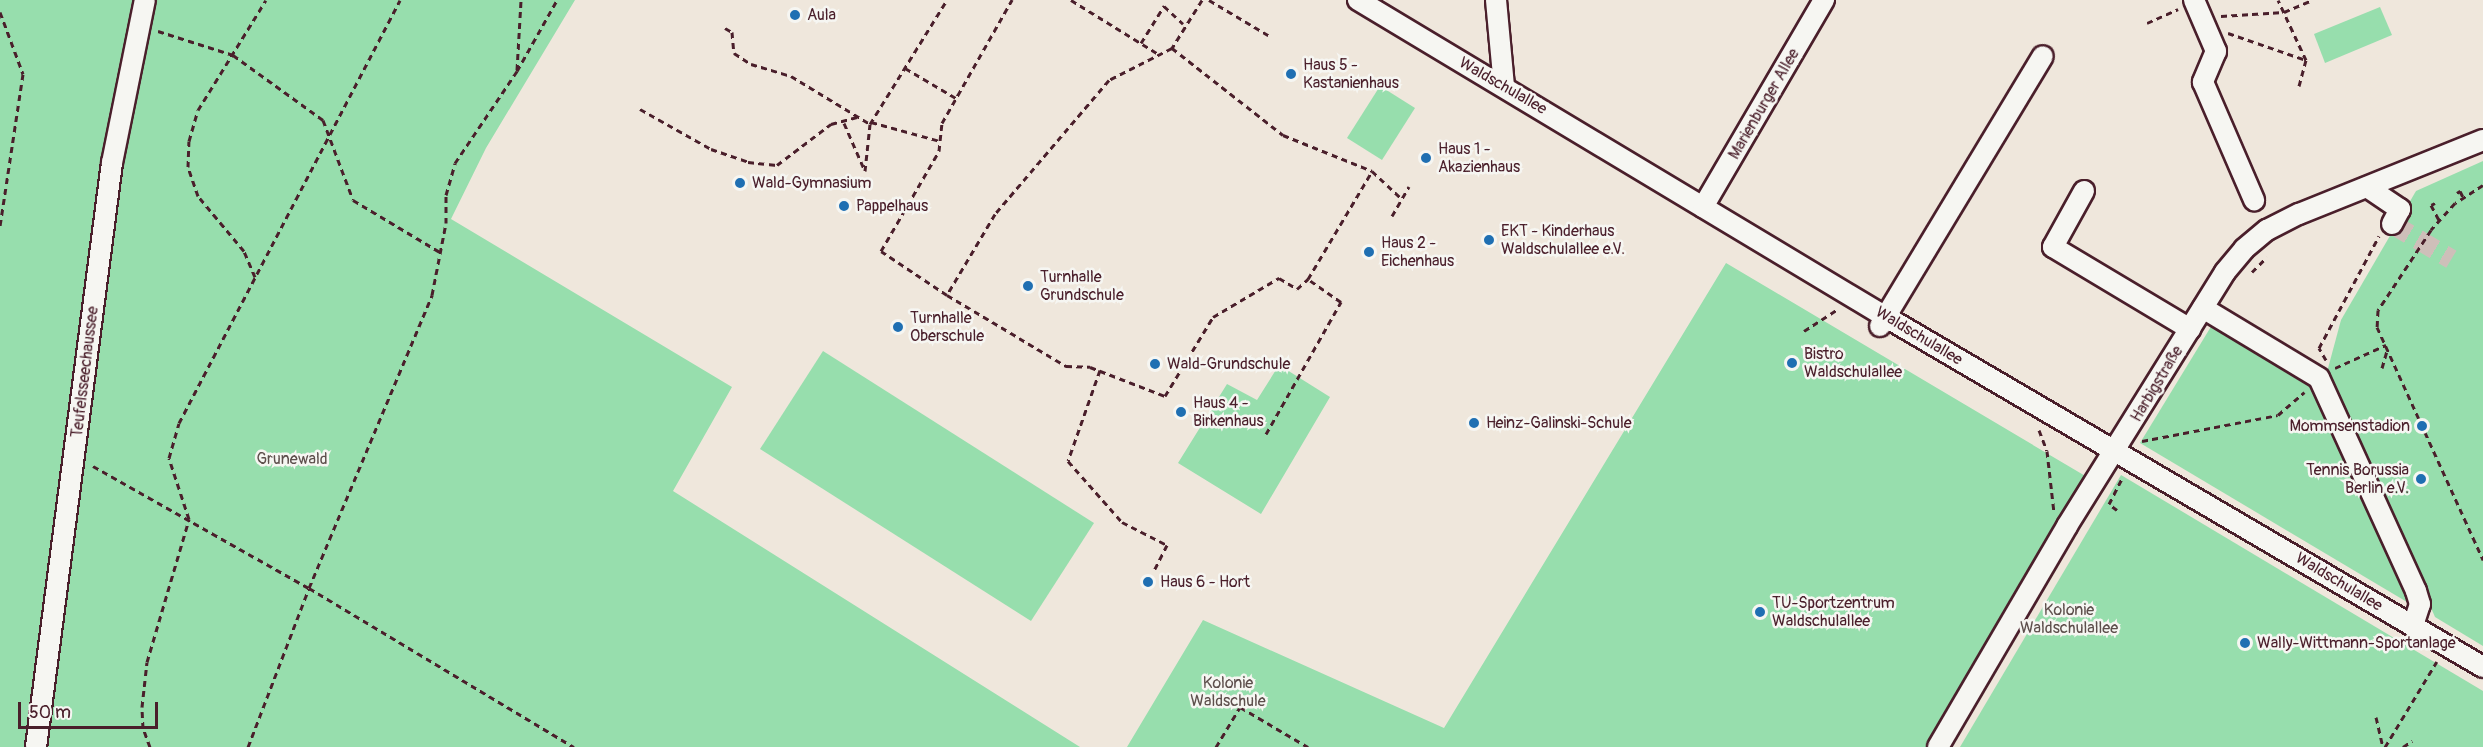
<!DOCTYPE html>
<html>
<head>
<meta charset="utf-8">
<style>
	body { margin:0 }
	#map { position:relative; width:2483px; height:747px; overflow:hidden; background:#efe7dc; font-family:Pangolin,sans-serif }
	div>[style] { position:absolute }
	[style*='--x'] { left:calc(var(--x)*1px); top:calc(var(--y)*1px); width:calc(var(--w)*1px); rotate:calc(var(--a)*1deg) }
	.green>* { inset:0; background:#97dead }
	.minor-tunnel>* { height:20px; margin-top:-10px; transform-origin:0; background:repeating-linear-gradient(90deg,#cebfb9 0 20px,transparent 0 30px) }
	.path>* { height:3px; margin-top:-1.5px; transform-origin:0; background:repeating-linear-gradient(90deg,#4a1f2b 0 6px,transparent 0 10.5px) }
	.roads { filter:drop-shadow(2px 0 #4a1f2b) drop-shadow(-2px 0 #4a1f2b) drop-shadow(0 2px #4a1f2b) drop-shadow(0 -2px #4a1f2b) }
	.minor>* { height:20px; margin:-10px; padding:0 10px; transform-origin:10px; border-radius:10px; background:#f6f6f2 }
	.dots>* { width:16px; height:16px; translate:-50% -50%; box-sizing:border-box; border:3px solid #f6f6f2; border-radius:50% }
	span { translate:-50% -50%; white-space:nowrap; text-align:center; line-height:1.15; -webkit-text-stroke:5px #f6f6f2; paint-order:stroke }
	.poi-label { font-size:16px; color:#4a1f2b }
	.left { translate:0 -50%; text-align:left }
	.right { translate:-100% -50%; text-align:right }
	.street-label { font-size:16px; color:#4a1f2b }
	.park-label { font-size:16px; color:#5d4f4c }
	.scale { position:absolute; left:18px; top:702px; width:140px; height:27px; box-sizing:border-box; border:3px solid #4a1f2b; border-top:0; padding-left:8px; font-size:18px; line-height:21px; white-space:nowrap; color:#4a1f2b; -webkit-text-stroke:4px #f6f6f2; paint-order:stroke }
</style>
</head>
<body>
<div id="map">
	<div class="green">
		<div style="clip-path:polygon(0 0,575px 0,486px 148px,451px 219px,732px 387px,673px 491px,1080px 747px,0 747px)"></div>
		<div style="clip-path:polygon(2380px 7px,2392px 35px,2325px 63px,2314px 34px)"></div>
		<div style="clip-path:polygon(1380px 86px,1415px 108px,1382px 160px,1347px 138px)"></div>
		<div style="clip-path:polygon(2483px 161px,2483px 646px,2435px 617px,2327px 372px,2341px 320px,2416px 191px)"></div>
		<div style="clip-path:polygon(1726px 263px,2087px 477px,1927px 747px,1127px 747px,1203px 620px,1444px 728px)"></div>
		<div style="clip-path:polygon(2212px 325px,2312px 384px,2412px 605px,2140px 443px)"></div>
		<div style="clip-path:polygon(823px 351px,1094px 523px,1031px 621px,760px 449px)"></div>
		<div style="clip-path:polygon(1279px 365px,1330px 397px,1261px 514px,1178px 463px,1227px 384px,1257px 400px)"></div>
		<div style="clip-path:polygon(2121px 475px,2483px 691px,2483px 747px,1960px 747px)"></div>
	</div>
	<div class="minor-tunnel">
		<div style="--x:2392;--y:224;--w:69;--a:30.7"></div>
	</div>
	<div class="path">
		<div style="--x:1071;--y:0;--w:105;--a:31.7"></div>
		<div style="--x:1202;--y:0;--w:57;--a:122"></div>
		<div style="--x:1172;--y:48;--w:71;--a:153.1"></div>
		<div style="--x:1109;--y:80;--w:176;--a:130.4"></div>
		<div style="--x:995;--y:214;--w:94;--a:120.7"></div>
		<div style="--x:947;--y:295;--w:139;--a:30.8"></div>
		<div style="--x:1066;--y:366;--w:24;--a:2"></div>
		<div style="--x:1090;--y:367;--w:80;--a:21.1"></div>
		<div style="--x:1165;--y:396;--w:92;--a:-58.7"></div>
		<div style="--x:1213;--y:317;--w:77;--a:-30.6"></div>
		<div style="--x:1279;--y:278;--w:21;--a:31"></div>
		<div style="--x:1297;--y:289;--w:15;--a:-42"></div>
		<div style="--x:1308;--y:279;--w:126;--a:-59.3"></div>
		<div style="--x:1209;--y:0;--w:69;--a:30.7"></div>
		<div style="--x:0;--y:12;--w:66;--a:69.6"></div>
		<div style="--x:23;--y:74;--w:154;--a:98.6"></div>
		<div style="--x:2221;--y:16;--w:63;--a:-3.6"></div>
		<div style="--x:2284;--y:12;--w:30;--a:-23"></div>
		<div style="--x:2147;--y:23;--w:34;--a:-24"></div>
		<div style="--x:725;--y:28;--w:8;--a:30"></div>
		<div style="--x:732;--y:32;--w:21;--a:85"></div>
		<div style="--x:734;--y:53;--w:20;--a:33"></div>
		<div style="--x:751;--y:64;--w:42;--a:16.7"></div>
		<div style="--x:791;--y:76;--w:92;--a:31.3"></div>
		<div style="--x:870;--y:124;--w:146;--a:-58.2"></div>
		<div style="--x:158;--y:31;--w:79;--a:17.7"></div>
		<div style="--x:233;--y:55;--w:111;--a:35.8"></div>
		<div style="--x:323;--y:120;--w:85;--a:69.4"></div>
		<div style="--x:353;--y:200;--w:101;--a:30.9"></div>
		<div style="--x:2228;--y:33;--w:83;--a:19.1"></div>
		<div style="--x:2306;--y:60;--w:66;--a:-115"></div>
		<div style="--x:1141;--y:43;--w:44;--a:-58.1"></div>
		<div style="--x:1164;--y:6;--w:26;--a:43"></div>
		<div style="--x:1172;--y:48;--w:141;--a:38.1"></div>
		<div style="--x:1283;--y:135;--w:96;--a:22"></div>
		<div style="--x:1372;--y:171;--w:40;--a:43"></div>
		<div style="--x:905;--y:68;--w:59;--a:30.5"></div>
		<div style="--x:517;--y:70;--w:70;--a:-86.7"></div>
		<div style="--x:2299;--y:86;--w:27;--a:-75"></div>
		<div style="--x:640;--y:109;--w:81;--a:29.4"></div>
		<div style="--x:711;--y:149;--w:39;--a:19"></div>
		<div style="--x:748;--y:162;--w:29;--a:6"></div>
		<div style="--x:777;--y:165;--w:68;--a:-37.2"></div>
		<div style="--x:831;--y:124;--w:28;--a:-15"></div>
		<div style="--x:871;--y:122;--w:72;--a:15.4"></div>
		<div style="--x:844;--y:123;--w:52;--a:66.4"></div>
		<div style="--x:865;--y:171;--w:47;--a:-83.9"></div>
		<div style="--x:2483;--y:185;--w:33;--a:147"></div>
		<div style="--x:2455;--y:203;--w:36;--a:132"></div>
		<div style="--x:2431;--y:230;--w:96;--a:123.5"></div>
		<div style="--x:2378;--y:310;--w:17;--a:93"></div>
		<div style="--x:2377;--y:327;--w:256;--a:65.5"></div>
		<div style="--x:2457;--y:193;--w:4;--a:-34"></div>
		<div style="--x:2460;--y:191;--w:7;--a:63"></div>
		<div style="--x:2435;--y:203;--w:4;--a:153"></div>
		<div style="--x:2431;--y:205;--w:17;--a:62"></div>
		<div style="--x:1392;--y:216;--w:34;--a:-60"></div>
		<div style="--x:2252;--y:272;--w:21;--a:-45"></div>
		<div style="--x:255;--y:277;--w:28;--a:-113"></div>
		<div style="--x:244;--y:251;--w:72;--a:-129.9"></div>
		<div style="--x:198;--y:196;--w:31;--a:-109"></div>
		<div style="--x:188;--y:167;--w:26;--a:-88"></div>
		<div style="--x:189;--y:141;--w:32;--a:-74"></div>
		<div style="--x:198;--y:110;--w:129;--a:-58.3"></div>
		<div style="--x:947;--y:295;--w:79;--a:-146.3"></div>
		<div style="--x:881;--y:251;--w:116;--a:-59.9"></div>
		<div style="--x:939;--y:151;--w:28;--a:-84"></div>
		<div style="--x:942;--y:123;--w:142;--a:-60.4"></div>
		<div style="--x:1804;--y:331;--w:40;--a:-32.9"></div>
		<div style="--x:2326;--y:360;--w:14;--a:-120"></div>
		<div style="--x:2319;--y:348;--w:127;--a:-61.8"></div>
		<div style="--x:2335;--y:368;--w:56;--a:-24.3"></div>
		<div style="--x:2382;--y:368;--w:19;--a:-74"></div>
		<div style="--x:1100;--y:370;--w:96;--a:109.4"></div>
		<div style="--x:1068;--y:461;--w:81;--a:48.5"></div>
		<div style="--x:1122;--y:522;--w:51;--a:27.1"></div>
		<div style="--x:1167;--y:545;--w:27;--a:117"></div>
		<div style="--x:2039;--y:430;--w:22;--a:69"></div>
		<div style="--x:2047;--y:451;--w:61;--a:83.5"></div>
		<div style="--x:1266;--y:434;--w:152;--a:-60.4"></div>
		<div style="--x:1341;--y:302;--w:40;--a:-145.1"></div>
		<div style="--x:2142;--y:441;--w:138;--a:-10.8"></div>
		<div style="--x:2278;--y:415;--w:35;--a:-41"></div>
		<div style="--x:93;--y:466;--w:248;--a:29.5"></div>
		<div style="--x:309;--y:588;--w:309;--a:31"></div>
		<div style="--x:2117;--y:510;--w:10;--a:-143"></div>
		<div style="--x:2109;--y:504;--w:30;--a:-63"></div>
		<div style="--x:2376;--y:717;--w:31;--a:77"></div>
		<div style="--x:150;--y:747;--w:20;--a:-110"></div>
		<div style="--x:143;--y:728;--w:21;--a:-93"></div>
		<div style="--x:142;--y:707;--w:45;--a:-83.7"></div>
		<div style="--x:147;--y:662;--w:149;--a:-73.6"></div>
		<div style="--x:189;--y:519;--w:64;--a:-108.2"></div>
		<div style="--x:169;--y:458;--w:36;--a:-74"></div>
		<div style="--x:179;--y:423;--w:477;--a:-62.4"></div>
		<div style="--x:248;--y:747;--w:170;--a:-69"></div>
		<div style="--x:309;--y:588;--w:318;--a:-67.2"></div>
		<div style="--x:432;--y:295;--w:73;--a:-79"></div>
		<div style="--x:446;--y:223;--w:28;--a:-90"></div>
		<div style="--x:446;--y:195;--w:33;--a:-74"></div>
		<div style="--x:455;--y:163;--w:111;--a:-56"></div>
		<div style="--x:517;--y:71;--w:81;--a:-60.6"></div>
		<div style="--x:1216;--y:747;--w:47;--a:-59"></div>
		<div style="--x:1240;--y:707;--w:79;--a:30.5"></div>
		<div style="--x:2385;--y:747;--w:100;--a:-58.8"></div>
		<div style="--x:2403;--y:747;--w:11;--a:-34"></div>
	</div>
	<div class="roads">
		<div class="minor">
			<div style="--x:1358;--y:0;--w:616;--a:30.98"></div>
			<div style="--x:1886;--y:317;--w:692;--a:30.38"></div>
			<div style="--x:1496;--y:0;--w:87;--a:84.7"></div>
			<div style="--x:2194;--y:0;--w:56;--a:66.7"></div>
			<div style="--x:2216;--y:51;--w:34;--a:113"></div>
			<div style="--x:2203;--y:82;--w:129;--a:66.6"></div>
			<div style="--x:2367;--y:187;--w:40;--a:34"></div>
			<div style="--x:2400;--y:209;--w:17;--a:118"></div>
			<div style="--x:2084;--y:191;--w:64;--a:119"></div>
			<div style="--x:2053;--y:247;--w:160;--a:30.9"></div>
			<div style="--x:1703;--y:207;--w:240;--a:-59.7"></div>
			<div style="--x:2203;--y:308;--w:135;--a:31.1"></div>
			<div style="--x:2319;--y:378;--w:234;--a:65.5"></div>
			<div style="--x:2416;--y:591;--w:14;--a:73"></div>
			<div style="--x:2420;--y:604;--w:22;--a:108"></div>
			<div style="--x:1880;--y:326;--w:315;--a:-58.9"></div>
			<div style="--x:36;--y:747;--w:589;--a:-82.59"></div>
			<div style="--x:112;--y:163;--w:166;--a:-78.6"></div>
			<div style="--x:1938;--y:747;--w:256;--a:-59.7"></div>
			<div style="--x:2067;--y:526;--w:299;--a:-58.1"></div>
			<div style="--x:2225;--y:272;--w:30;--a:-50"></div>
			<div style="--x:2244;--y:249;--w:30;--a:-40"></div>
			<div style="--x:2267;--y:230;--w:36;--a:-27"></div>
			<div style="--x:2299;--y:214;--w:198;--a:-21.9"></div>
		</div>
	</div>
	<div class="dots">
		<div style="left:795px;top:15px;background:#1f6fb2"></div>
		<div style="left:1291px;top:74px;background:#1f6fb2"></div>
		<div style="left:1426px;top:158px;background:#1f6fb2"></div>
		<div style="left:740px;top:183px;background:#1f6fb2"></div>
		<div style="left:844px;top:206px;background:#1f6fb2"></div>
		<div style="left:1489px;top:240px;background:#1f6fb2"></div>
		<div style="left:1369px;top:252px;background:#1f6fb2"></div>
		<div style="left:1028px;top:286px;background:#1f6fb2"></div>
		<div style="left:898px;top:327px;background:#1f6fb2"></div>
		<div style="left:1792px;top:363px;background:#1f6fb2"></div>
		<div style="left:1155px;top:364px;background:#1f6fb2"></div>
		<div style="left:1181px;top:412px;background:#1f6fb2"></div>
		<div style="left:1474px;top:423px;background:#1f6fb2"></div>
		<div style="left:2422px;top:426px;background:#1f6fb2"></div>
		<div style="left:2421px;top:479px;background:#1f6fb2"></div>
		<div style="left:1148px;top:582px;background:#1f6fb2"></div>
		<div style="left:1760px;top:612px;background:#1f6fb2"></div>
		<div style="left:2245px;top:643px;background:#1f6fb2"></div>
	</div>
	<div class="poi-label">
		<span class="left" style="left:807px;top:15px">Aula</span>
		<span class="left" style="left:1303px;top:74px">Haus 5 -<br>Kastanienhaus</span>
		<span class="left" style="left:1438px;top:158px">Haus 1 -<br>Akazienhaus</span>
		<span class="left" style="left:752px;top:183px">Wald-Gymnasium</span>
		<span class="left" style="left:856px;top:206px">Pappelhaus</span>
		<span class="left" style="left:1501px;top:240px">EKT - Kinderhaus<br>Waldschulallee e.V.</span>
		<span class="left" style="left:1381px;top:252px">Haus 2 -<br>Eichenhaus</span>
		<span class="left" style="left:1040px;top:286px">Turnhalle<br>Grundschule</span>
		<span class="left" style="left:910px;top:327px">Turnhalle<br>Oberschule</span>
		<span class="left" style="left:1804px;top:363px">Bistro<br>Waldschulallee</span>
		<span class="left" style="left:1167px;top:364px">Wald-Grundschule</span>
		<span class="left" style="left:1193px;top:412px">Haus 4 -<br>Birkenhaus</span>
		<span class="left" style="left:1486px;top:423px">Heinz-Galinski-Schule</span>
		<span class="right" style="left:2410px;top:426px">Mommsenstadion</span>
		<span class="right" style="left:2409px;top:479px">Tennis Borussia<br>Berlin e.V.</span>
		<span class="left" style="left:1160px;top:582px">Haus 6 - Hort</span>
		<span class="left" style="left:1772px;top:612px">TU-Sportzentrum<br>Waldschulallee</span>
		<span class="left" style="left:2257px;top:643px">Wally-Wittmann-Sportanlage</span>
	</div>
	<div class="street-label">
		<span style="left:1503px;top:86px;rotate:30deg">Waldschulallee</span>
		<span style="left:1764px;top:104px;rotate:-60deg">Marienburger Allee</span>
		<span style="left:1919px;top:336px;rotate:31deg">Waldschulallee</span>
		<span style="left:85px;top:372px;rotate:-83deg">Teufelsseechaussee</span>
		<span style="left:2157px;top:384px;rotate:-59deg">Harbigstraße</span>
		<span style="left:2339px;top:582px;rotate:31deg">Waldschulallee</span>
	</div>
	<div class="park-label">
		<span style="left:292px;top:459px">Grunewald</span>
		<span style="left:2069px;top:619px">Kolonie<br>Waldschulallee</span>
		<span style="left:1228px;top:692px">Kolonie<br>Waldschule</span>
	</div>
	<div class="scale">50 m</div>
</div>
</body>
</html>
